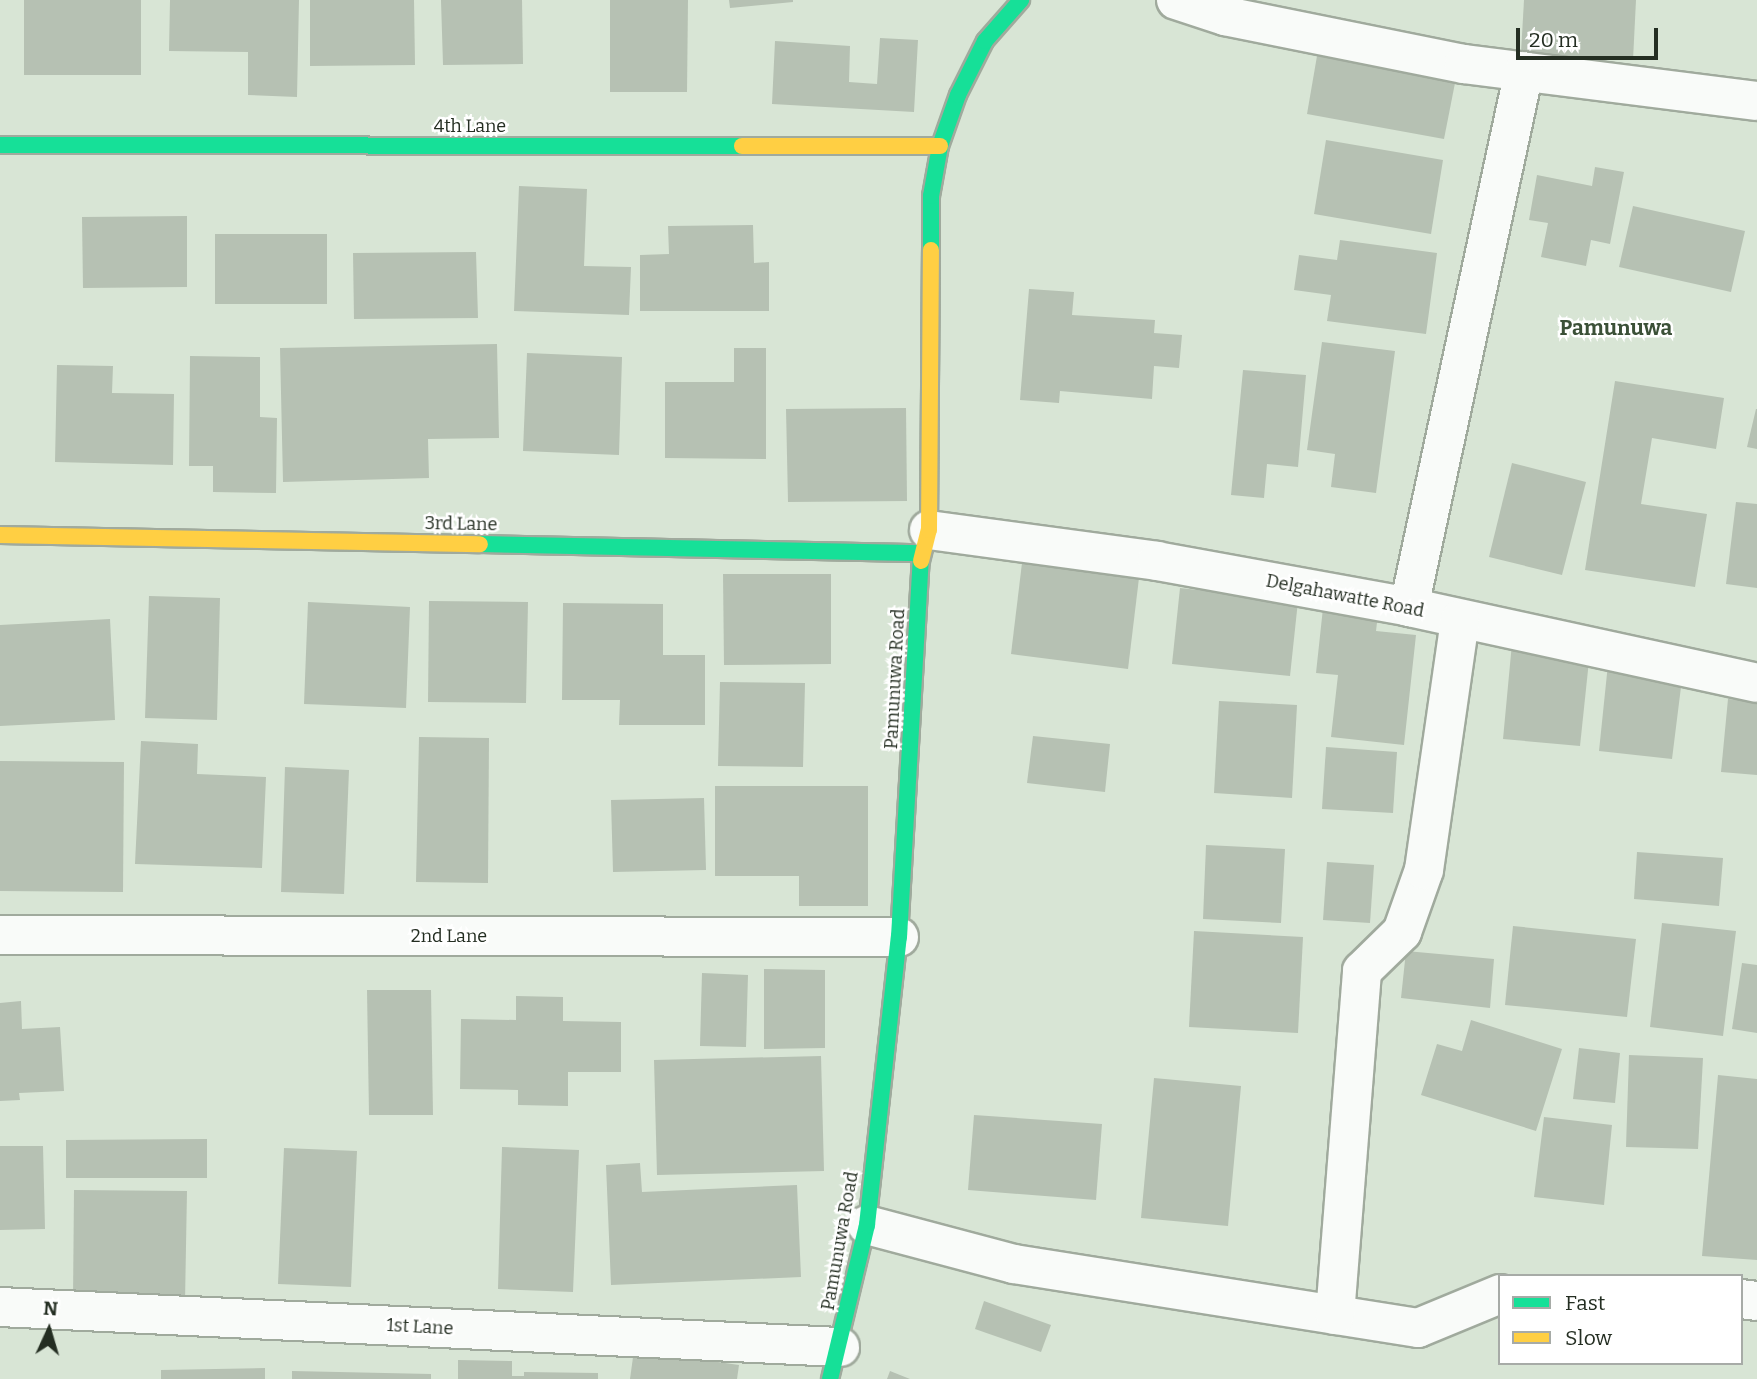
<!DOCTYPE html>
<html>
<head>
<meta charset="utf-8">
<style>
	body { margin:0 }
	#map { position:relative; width:1757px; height:1379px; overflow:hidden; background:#d8e5d5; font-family:Bitter,serif }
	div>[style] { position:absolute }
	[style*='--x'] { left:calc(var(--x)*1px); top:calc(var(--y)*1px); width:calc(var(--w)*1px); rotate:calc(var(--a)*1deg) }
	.building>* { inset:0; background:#b6c1b3 }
	.roads { filter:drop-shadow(2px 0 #a0aa9d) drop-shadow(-2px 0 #a0aa9d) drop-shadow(0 2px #a0aa9d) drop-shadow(0 -2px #a0aa9d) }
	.street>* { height:38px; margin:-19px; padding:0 19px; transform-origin:19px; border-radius:19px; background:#f9fbf9 }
	.fast>* { height:16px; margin:-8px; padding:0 8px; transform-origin:8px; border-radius:8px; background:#16e098 }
	.slow>* { height:16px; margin:-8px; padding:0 8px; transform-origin:8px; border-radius:8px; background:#ffcf43 }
	span { translate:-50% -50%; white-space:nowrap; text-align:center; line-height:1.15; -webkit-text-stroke:5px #fff; paint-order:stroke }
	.street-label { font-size:18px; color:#242e22 }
	.quarter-label { font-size:21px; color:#3b5037; font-weight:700 }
	.legend { position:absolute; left:1498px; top:1274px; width:245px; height:91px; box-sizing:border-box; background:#fff; border:2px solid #a7aba7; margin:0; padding:9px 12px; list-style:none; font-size:21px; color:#242e22 }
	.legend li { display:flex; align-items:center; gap:14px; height:35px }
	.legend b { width:35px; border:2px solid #a7aba7 }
	.north { position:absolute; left:14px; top:1295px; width:70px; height:70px; -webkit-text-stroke:5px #fff; paint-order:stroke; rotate:4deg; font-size:19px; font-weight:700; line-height:28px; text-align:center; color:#242e22 }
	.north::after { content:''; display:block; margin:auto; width:24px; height:32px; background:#242e22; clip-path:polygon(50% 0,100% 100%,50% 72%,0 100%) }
	.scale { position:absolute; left:1516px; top:28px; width:142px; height:32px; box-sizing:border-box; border:4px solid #242e22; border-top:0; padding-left:9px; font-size:21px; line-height:24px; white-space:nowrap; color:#242e22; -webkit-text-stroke:5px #fff; paint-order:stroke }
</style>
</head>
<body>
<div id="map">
	<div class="building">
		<div style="clip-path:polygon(24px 0,141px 0,141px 75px,24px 75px)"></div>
		<div style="clip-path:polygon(170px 0,299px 0,297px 97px,248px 95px,248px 52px,169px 51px)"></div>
		<div style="clip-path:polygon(310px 0,414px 0,415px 65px,310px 66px)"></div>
		<div style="clip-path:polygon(441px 0,522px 0,523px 64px,443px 65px)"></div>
		<div style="clip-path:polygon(610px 0,688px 0,687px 92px,610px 92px)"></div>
		<div style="clip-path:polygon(729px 0,793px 0,793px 2px,730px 8px)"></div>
		<div style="clip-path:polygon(1524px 0,1636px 0,1633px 60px,1521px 53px)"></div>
		<div style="clip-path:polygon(880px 38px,918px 40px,914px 112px,772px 104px,775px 41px,850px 46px,849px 82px,877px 84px)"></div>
		<div style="clip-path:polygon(1317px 56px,1455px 83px,1444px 139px,1307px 114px)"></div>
		<div style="clip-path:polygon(1326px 140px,1443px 160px,1431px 234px,1314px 214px)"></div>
		<div style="clip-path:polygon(1595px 167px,1624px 172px,1610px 244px,1591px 240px,1586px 266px,1541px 257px,1548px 223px,1529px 220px,1537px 175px,1592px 186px)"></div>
		<div style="clip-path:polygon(519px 186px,587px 189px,584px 266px,631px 267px,629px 315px,514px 311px)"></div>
		<div style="clip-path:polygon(1633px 206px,1745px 231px,1731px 292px,1619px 267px)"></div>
		<div style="clip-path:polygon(187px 216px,187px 287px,83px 288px,82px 217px)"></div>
		<div style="clip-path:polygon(753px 225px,754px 263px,769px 262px,769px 311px,640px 311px,640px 255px,669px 254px,668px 226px)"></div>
		<div style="clip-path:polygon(215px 234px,327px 234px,327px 304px,215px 304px)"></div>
		<div style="clip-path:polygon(1340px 240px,1437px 253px,1426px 334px,1327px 321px,1331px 295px,1294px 290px,1299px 255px,1337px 260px)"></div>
		<div style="clip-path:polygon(476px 252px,478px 318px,354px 319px,353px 253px)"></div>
		<div style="clip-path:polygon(1029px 289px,1074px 292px,1072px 315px,1155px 320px,1154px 333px,1182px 335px,1179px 368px,1154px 366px,1152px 399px,1060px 391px,1059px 403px,1020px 400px)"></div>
		<div style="clip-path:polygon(1322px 342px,1395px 351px,1376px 493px,1331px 487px,1335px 454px,1307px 450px)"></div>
		<div style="clip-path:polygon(497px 344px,499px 438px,428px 439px,429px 478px,283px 482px,280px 348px)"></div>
		<div style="clip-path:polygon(734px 348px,766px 348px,766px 459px,665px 458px,665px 382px,734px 382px)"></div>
		<div style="clip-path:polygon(527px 353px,622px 357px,619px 455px,523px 451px)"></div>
		<div style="clip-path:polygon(190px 356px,260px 357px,260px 417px,277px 418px,276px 493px,213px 492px,213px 466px,189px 466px)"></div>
		<div style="clip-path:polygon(57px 365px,113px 366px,112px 393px,174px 394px,173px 465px,55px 462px)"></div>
		<div style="clip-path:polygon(1243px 370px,1306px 375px,1298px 467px,1267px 464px,1264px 498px,1231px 495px)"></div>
		<div style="clip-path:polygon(1615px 381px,1724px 398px,1716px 449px,1652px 438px,1641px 504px,1707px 514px,1695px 587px,1585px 570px)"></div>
		<div style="clip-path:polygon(906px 408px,907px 501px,788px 502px,786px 409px)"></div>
		<div style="clip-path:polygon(1756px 409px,1757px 409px,1757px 449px,1747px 447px)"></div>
		<div style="clip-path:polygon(1512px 463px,1586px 482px,1562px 575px,1489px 557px)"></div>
		<div style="clip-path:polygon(1736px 502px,1757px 504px,1757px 588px,1726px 584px)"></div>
		<div style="clip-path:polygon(1022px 563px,1139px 578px,1128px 669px,1011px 654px)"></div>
		<div style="clip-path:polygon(723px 574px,831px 574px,831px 664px,724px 665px)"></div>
		<div style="clip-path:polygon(1180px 588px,1298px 601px,1290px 676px,1172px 664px)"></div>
		<div style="clip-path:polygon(149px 596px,220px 598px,217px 720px,145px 718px)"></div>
		<div style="clip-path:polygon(429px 601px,528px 602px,526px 703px,428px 702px)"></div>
		<div style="clip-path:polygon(308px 602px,410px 607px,406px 708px,304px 704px)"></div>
		<div style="clip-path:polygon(563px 603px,663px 604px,663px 655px,705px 655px,705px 725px,619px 725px,620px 700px,562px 700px)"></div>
		<div style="clip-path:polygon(1323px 608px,1378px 614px,1376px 631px,1416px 635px,1404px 745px,1331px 737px,1338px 675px,1316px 673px)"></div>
		<div style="clip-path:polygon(110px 619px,115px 720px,0 726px,0 625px)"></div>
		<div style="clip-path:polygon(1512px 643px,1590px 651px,1580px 746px,1503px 739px)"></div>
		<div style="clip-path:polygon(1608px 664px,1683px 671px,1672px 759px,1599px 751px)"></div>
		<div style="clip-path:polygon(720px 682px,805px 683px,803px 767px,718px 766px)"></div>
		<div style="clip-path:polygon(1728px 699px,1757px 701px,1757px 775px,1721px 772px)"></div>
		<div style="clip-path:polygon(1219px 701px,1297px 705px,1292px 798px,1214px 793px)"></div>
		<div style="clip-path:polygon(1033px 736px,1110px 744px,1105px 792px,1027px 783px)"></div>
		<div style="clip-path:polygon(419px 737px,489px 738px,488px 883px,416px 882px)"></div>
		<div style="clip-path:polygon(141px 741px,198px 744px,197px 774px,266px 777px,262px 868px,135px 864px)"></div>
		<div style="clip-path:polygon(1326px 747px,1397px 752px,1393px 813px,1322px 809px)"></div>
		<div style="clip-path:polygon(0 761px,124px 762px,123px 892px,0 891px)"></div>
		<div style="clip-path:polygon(285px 767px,349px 770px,344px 894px,281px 892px)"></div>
		<div style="clip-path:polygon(715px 786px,868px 786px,868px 906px,799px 906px,799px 876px,715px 876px)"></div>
		<div style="clip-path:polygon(704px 798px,706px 870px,613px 872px,611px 800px)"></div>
		<div style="clip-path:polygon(1206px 845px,1285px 849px,1281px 923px,1203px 919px)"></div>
		<div style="clip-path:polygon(1637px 852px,1723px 858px,1719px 906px,1634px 899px)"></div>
		<div style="clip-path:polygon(1327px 862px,1374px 865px,1370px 923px,1323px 920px)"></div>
		<div style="clip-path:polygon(1662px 923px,1736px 931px,1723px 1036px,1650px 1027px)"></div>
		<div style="clip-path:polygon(1513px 926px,1636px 939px,1627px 1017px,1505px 1005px)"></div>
		<div style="clip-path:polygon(1194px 931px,1303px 937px,1298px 1033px,1189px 1027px)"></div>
		<div style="clip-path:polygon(1406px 951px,1494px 959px,1490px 1008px,1401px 998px)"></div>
		<div style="clip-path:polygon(1742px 963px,1757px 965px,1757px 1033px,1732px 1029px)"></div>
		<div style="clip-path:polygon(764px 969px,825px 970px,825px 1048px,764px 1049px)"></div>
		<div style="clip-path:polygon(702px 973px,748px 975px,746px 1047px,700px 1046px)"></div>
		<div style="clip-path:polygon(367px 990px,431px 990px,433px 1115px,369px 1115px)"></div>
		<div style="clip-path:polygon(516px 996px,563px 997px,563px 1021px,621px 1022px,621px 1072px,568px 1072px,568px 1106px,518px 1105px,518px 1090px,460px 1089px,461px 1019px,516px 1020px)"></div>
		<div style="clip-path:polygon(21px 1001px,22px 1029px,60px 1027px,64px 1091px,19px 1093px,20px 1100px,0 1101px,0 1003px)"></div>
		<div style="clip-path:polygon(1471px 1020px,1562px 1049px,1536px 1131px,1421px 1095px,1437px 1044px,1462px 1051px)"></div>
		<div style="clip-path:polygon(1579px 1048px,1620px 1053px,1615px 1103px,1573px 1099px)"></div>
		<div style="clip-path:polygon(1629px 1055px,1703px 1058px,1698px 1149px,1626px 1147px)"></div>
		<div style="clip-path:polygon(821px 1056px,824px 1171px,657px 1175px,654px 1060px)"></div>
		<div style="clip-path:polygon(1718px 1075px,1757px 1079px,1757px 1260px,1702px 1256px)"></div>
		<div style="clip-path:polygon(1154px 1078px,1241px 1086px,1228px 1226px,1141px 1218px)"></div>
		<div style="clip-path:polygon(974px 1115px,1102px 1124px,1096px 1200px,968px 1190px)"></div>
		<div style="clip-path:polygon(1544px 1117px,1612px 1125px,1604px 1205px,1534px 1197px)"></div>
		<div style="clip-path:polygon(207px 1139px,207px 1178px,66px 1178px,66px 1140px)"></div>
		<div style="clip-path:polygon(0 1146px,43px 1146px,45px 1229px,0 1230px)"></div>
		<div style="clip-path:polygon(502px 1147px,579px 1150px,573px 1292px,498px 1289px)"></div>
		<div style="clip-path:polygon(284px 1148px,357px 1151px,351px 1287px,278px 1284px)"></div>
		<div style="clip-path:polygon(640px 1163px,642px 1192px,797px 1185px,801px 1277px,611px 1285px,606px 1165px)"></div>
		<div style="clip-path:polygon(74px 1190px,187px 1191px,185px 1302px,73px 1300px)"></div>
		<div style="clip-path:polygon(984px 1301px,1051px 1325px,1041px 1352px,975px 1329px)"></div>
		<div style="clip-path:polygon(634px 1350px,739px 1365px,737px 1379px,630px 1379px)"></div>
		<div style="clip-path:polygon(458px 1360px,512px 1361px,512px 1376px,524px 1376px,524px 1372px,598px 1373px,598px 1379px,458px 1379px)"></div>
		<div style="clip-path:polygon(265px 1368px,265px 1379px,161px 1379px,161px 1370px)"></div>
		<div style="clip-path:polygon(292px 1371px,431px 1374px,431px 1379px,292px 1379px)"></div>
		<div style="clip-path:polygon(890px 1371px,910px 1379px,887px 1379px)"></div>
	</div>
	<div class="roads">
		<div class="street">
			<div style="--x:1176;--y:0;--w:52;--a:18.1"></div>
			<div style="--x:1225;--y:16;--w:244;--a:11.4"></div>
			<div style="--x:1464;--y:64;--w:295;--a:7.2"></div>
			<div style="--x:929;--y:530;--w:230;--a:7.7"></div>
			<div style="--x:1157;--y:561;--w:256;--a:10.3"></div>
			<div style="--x:1409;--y:607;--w:356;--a:12.3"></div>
			<div style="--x:1409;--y:607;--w:548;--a:-77.89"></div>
			<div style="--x:0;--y:935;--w:899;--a:0.13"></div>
			<div style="--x:867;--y:1225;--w:152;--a:14.9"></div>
			<div style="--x:1014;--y:1264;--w:409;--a:9"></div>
			<div style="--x:1418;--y:1328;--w:89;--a:-22.5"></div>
			<div style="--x:1741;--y:1299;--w:16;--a:7"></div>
			<div style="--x:0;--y:1307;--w:841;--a:2.73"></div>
			<div style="--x:1335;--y:1315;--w:345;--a:-85.5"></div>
			<div style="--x:1362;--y:971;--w:56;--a:-44.3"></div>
			<div style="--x:1402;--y:932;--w:66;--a:-70.5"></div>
			<div style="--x:1424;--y:870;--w:253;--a:-81.8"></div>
		</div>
		<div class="fast">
			<div style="--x:0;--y:145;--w:742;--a:0.08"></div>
			<div style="--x:931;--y:250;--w:54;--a:-90"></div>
			<div style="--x:931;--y:196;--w:51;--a:-79.8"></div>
			<div style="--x:940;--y:146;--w:54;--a:-70.6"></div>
			<div style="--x:958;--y:95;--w:60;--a:-63.4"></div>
			<div style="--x:985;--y:41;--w:55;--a:-48.7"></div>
			<div style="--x:480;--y:544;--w:442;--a:1.2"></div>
			<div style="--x:830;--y:1379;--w:158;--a:-76.5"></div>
			<div style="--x:867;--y:1225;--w:290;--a:-83.7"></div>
			<div style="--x:899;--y:937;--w:377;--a:-86.7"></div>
		</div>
		<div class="slow">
			<div style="--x:742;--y:146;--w:198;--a:0"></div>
			<div style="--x:0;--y:535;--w:480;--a:1.1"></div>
			<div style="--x:921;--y:561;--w:32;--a:-76"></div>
			<div style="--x:929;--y:530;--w:280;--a:-89.6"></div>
		</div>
	</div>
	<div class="street-label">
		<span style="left:470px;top:126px">4th Lane</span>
		<span style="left:461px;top:524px;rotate:1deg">3rd Lane</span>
		<span style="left:1345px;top:596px;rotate:11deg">Delgahawatte Road</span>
		<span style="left:895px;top:679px;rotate:-87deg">Pamunuwa Road</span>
		<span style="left:449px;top:936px">2nd Lane</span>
		<span style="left:840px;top:1241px;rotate:-80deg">Pamunuwa Road</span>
		<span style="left:420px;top:1327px;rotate:3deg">1st Lane</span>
	</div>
	<div class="quarter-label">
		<span style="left:1616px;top:328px">Pamunuwa</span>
	</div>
	<ul class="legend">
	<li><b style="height:9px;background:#16e098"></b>Fast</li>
	<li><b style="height:9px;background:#ffcf43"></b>Slow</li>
	</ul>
	<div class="north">N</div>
	<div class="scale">20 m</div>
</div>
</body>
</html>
